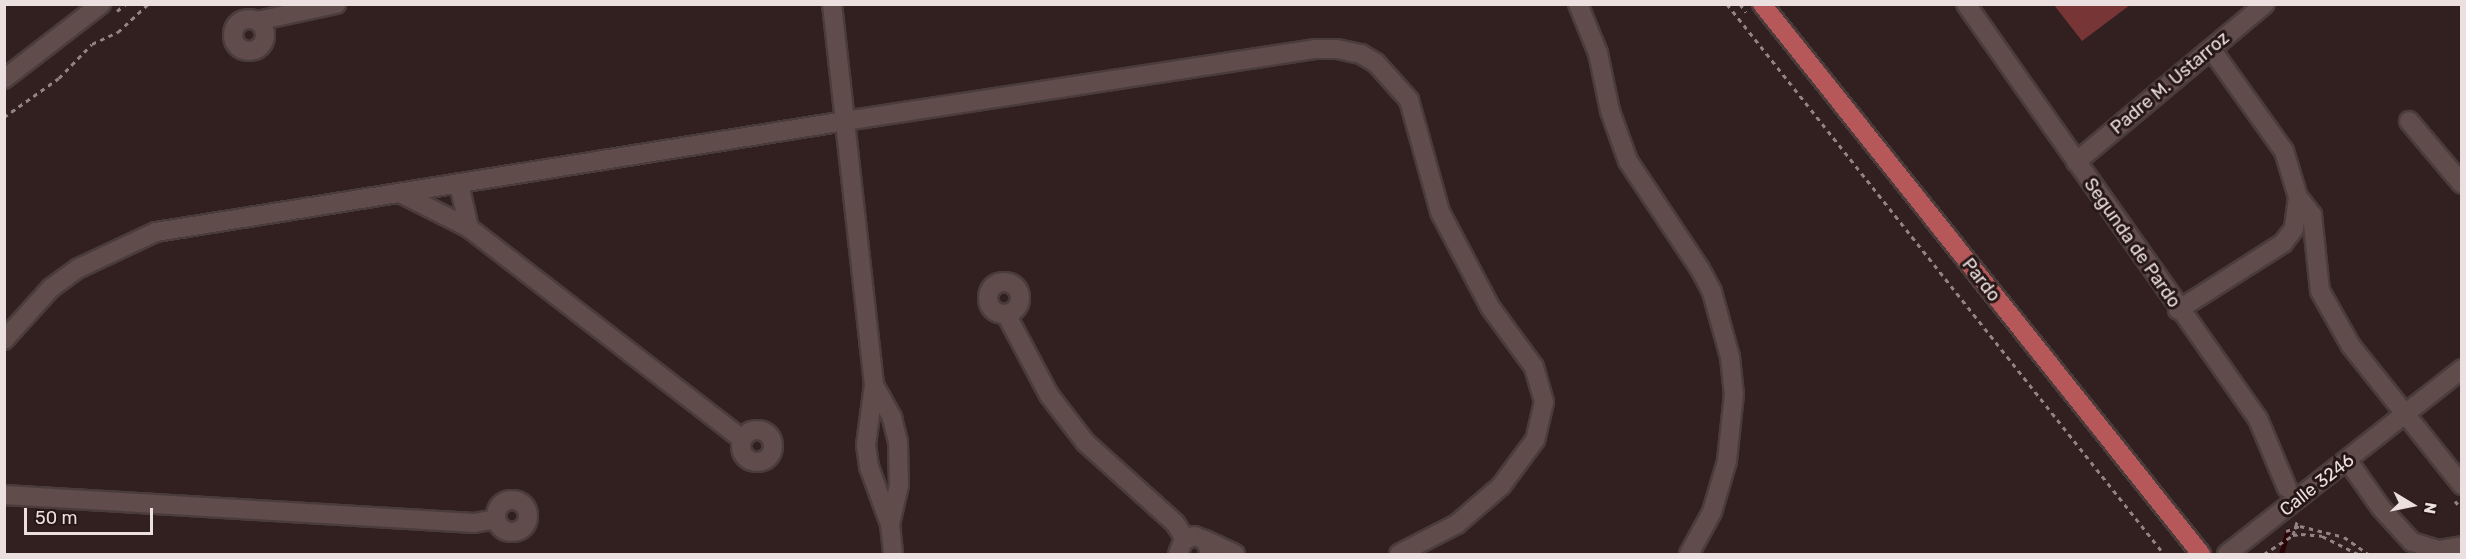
<!DOCTYPE html>
<html>
<head>
<meta charset="utf-8">
<style>
	body { margin:0 }
	#map { position:relative; width:2466px; height:559px; overflow:hidden; background:#31201f; font-family:Rubik,sans-serif }
	div>[style] { position:absolute }
	[style*='--x'] { left:calc(var(--x)*1px); top:calc(var(--y)*1px); width:calc(var(--w)*1px); rotate:calc(var(--a)*1deg) }
	.green>* { inset:0; background:#783536 }
	.stream>* { height:5px; margin:-2.5px; padding:0 2.5px; transform-origin:2.5px; border-radius:2.5px; background:#290305 }
	.path>* { height:3px; margin-top:-1.5px; transform-origin:0; background:repeating-linear-gradient(90deg,#938484 0 4.5px,transparent 0 9px) }
	.roads { filter:drop-shadow(2px 0 #4b3c3c) drop-shadow(-2px 0 #4b3c3c) drop-shadow(0 2px #4b3c3c) drop-shadow(0 -2px #4b3c3c) }
	.minor>* { height:18px; margin:-9px; padding:0 9px; transform-origin:9px; border-radius:9px; background:#5f4c4b }
	.minor>.ring { margin:-9px; padding:0; box-sizing:content-box; background:none; border:18px solid #5f4c4b; border-radius:50% }
	.major>* { height:18px; margin:-9px; padding:0 9px; transform-origin:9px; border-radius:9px; background:#b6575a }
	span { translate:-50% -50%; white-space:nowrap; text-align:center; line-height:1.15; -webkit-text-stroke:6px #261716; paint-order:stroke }
	.street-label { font-size:18px; color:#ebdfdf }
	.frame { position:absolute; inset:0; border:6px solid #ebdfdf; pointer-events:none }
	.north { position:absolute; left:2382px; top:475px; width:60px; height:60px; -webkit-text-stroke:4px #261716; paint-order:stroke; rotate:100deg; font-size:16px; font-weight:700; line-height:24px; text-align:center; color:#ebdfdf }
	.north::after { content:''; display:block; margin:auto; width:21px; height:27px; background:#ebdfdf; clip-path:polygon(50% 0,100% 100%,50% 72%,0 100%) }
	.scale { position:absolute; left:24px; top:508px; width:129px; height:27px; box-sizing:border-box; border:3px solid #ebdfdf; border-top:0; padding-left:8px; font-size:18px; line-height:21px; white-space:nowrap; color:#ebdfdf; -webkit-text-stroke:4px #261716; paint-order:stroke }
</style>
</head>
<body>
<div id="map">
	<div class="green">
		<div style="clip-path:polygon(2054px 5px,2130px 5px,2082px 41px)"></div>
	</div>
	<div class="stream">
		<div style="--x:2281;--y:554;--w:25;--a:-74"></div>
	</div>
	<div class="path">
		<div style="--x:1727;--y:4;--w:702;--a:51.53"></div>
		<div style="--x:1740;--y:4;--w:10;--a:53"></div>
		<div style="--x:117;--y:11;--w:11;--a:-38"></div>
		<div style="--x:4;--y:117;--w:67;--a:-35.3"></div>
		<div style="--x:59;--y:78;--w:47;--a:-45.9"></div>
		<div style="--x:92;--y:44;--w:29;--a:-25"></div>
		<div style="--x:118;--y:32;--w:41;--a:-43"></div>
		<div style="--x:2455;--y:501;--w:11;--a:49"></div>
		<div style="--x:2286;--y:531;--w:15;--a:-20"></div>
		<div style="--x:2300;--y:526;--w:45;--a:14"></div>
		<div style="--x:2344;--y:537;--w:29;--a:35"></div>
		<div style="--x:2293;--y:535;--w:14;--a:-73"></div>
		<div style="--x:2264;--y:554;--w:35;--a:-33"></div>
		<div style="--x:2293;--y:535;--w:8;--a:-7"></div>
		<div style="--x:2301;--y:534;--w:21;--a:5"></div>
		<div style="--x:2322;--y:536;--w:40;--a:26.6"></div>
	</div>
	<div class="roads">
		<div class="minor">
			<div style="--x:832;--y:4;--w:383;--a:83.7"></div>
			<div style="--x:874;--y:385;--w:61;--a:97.6"></div>
			<div style="--x:866;--y:445;--w:22;--a:82"></div>
			<div style="--x:869;--y:467;--w:61;--a:69.8"></div>
			<div style="--x:890;--y:524;--w:30;--a:84"></div>
			<div style="--x:1578;--y:4;--w:53;--a:67.8"></div>
			<div style="--x:1598;--y:53;--w:59;--a:78.3"></div>
			<div style="--x:1610;--y:111;--w:53;--a:70.2"></div>
			<div style="--x:1628;--y:161;--w:130;--a:56.3"></div>
			<div style="--x:1700;--y:269;--w:26;--a:62"></div>
			<div style="--x:1712;--y:292;--w:67;--a:74.5"></div>
			<div style="--x:1730;--y:357;--w:37;--a:84"></div>
			<div style="--x:1734;--y:394;--w:67;--a:96"></div>
			<div style="--x:1727;--y:461;--w:53;--a:106.4"></div>
			<div style="--x:1712;--y:512;--w:48;--a:118.7"></div>
			<div style="--x:1966;--y:4;--w:507;--a:54.87"></div>
			<div style="--x:2258;--y:419;--w:75;--a:67.2"></div>
			<div class="ring" style="left:233px;top:19px;width:14px;height:14px"></div>
			<div style="--x:257;--y:21;--w:81;--a:-12.1"></div>
			<div style="--x:4;--y:79;--w:123;--a:-37.7"></div>
			<div style="--x:2409;--y:121;--w:82;--a:49.9"></div>
			<div style="--x:2076;--y:162;--w:246;--a:-39.9"></div>
			<div style="--x:459;--y:184;--w:45;--a:77.2"></div>
			<div style="--x:400;--y:193;--w:77;--a:26.9"></div>
			<div style="--x:469;--y:228;--w:345;--a:37.7"></div>
			<div style="--x:2298;--y:197;--w:23;--a:52"></div>
			<div style="--x:2312;--y:215;--w:76;--a:84"></div>
			<div style="--x:2320;--y:291;--w:63;--a:60.6"></div>
			<div style="--x:2351;--y:346;--w:178;--a:51.4"></div>
			<div class="ring" style="left:988px;top:282px;width:14px;height:14px"></div>
			<div style="--x:2178;--y:310;--w:125;--a:-32.5"></div>
			<div style="--x:2283;--y:243;--w:18;--a:-52"></div>
			<div style="--x:2294;--y:229;--w:32;--a:-83"></div>
			<div style="--x:2298;--y:197;--w:48;--a:-106.9"></div>
			<div style="--x:2284;--y:151;--w:125;--a:-125.6"></div>
			<div style="--x:1006;--y:314;--w:92;--a:62"></div>
			<div style="--x:1049;--y:395;--w:59;--a:52.5"></div>
			<div style="--x:1085;--y:442;--w:121;--a:42"></div>
			<div style="--x:1175;--y:523;--w:19;--a:58"></div>
			<div style="--x:4;--y:340;--w:70;--a:-47.9"></div>
			<div style="--x:51;--y:288;--w:34;--a:-36"></div>
			<div style="--x:79;--y:268;--w:85;--a:-25.1"></div>
			<div style="--x:156;--y:232;--w:698;--a:-9.15"></div>
			<div style="--x:845;--y:121;--w:475;--a:-8.7"></div>
			<div style="--x:1315;--y:49;--w:22;--a:0"></div>
			<div style="--x:1337;--y:49;--w:25;--a:12"></div>
			<div style="--x:1361;--y:54;--w:17;--a:31"></div>
			<div style="--x:1376;--y:63;--w:50;--a:48.3"></div>
			<div style="--x:1409;--y:100;--w:116;--a:74.5"></div>
			<div style="--x:1440;--y:212;--w:107;--a:62.2"></div>
			<div style="--x:1490;--y:307;--w:74;--a:53.7"></div>
			<div style="--x:1534;--y:367;--w:36;--a:74"></div>
			<div style="--x:1544;--y:402;--w:39;--a:103"></div>
			<div style="--x:1535;--y:440;--w:57;--a:126.5"></div>
			<div style="--x:1501;--y:486;--w:58;--a:139.2"></div>
			<div style="--x:1457;--y:524;--w:65;--a:152.7"></div>
			<div style="--x:874;--y:385;--w:38;--a:61"></div>
			<div style="--x:892;--y:418;--w:25;--a:76"></div>
			<div style="--x:898;--y:442;--w:43;--a:88.7"></div>
			<div style="--x:899;--y:485;--w:40;--a:103"></div>
			<div class="ring" style="left:741px;top:430px;width:14px;height:14px"></div>
			<div style="--x:2348;--y:461;--w:57;--a:54.9"></div>
			<div style="--x:2381;--y:508;--w:46;--a:47.6"></div>
			<div style="--x:2412;--y:542;--w:28;--a:17"></div>
			<div style="--x:2439;--y:550;--w:23;--a:-10"></div>
			<div style="--x:4;--y:495;--w:471;--a:3.4"></div>
			<div style="--x:474;--y:523;--w:22;--a:-10"></div>
			<div class="ring" style="left:496px;top:500px;width:14px;height:14px"></div>
			<div style="--x:1205;--y:540;--w:33;--a:25"></div>
			<div style="--x:1178;--y:554;--w:14;--a:-69"></div>
			<div style="--x:1183;--y:541;--w:12;--a:-24"></div>
			<div style="--x:1194;--y:536;--w:12;--a:20"></div>
			<div style="--x:1205;--y:540;--w:15;--a:67"></div>
			<div style="--x:2227;--y:554;--w:299;--a:-38.2"></div>
		</div>
		<div class="major">
			<div style="--x:1762;--y:4;--w:704;--a:51.4"></div>
		</div>
	</div>
	<div class="street-label">
		<span style="left:2170px;top:83px;rotate:-40deg">Padre M. Ustarroz</span>
		<span style="left:2132px;top:243px;rotate:55deg">Segunda de Pardo</span>
		<span style="left:1981px;top:280px;rotate:52deg">Pardo</span>
		<span style="left:2317px;top:485px;rotate:-38deg">Calle 3246</span>
	</div>
	<div class="frame"></div>
	<div class="north">N</div>
	<div class="scale">50 m</div>
</div>
</body>
</html>
